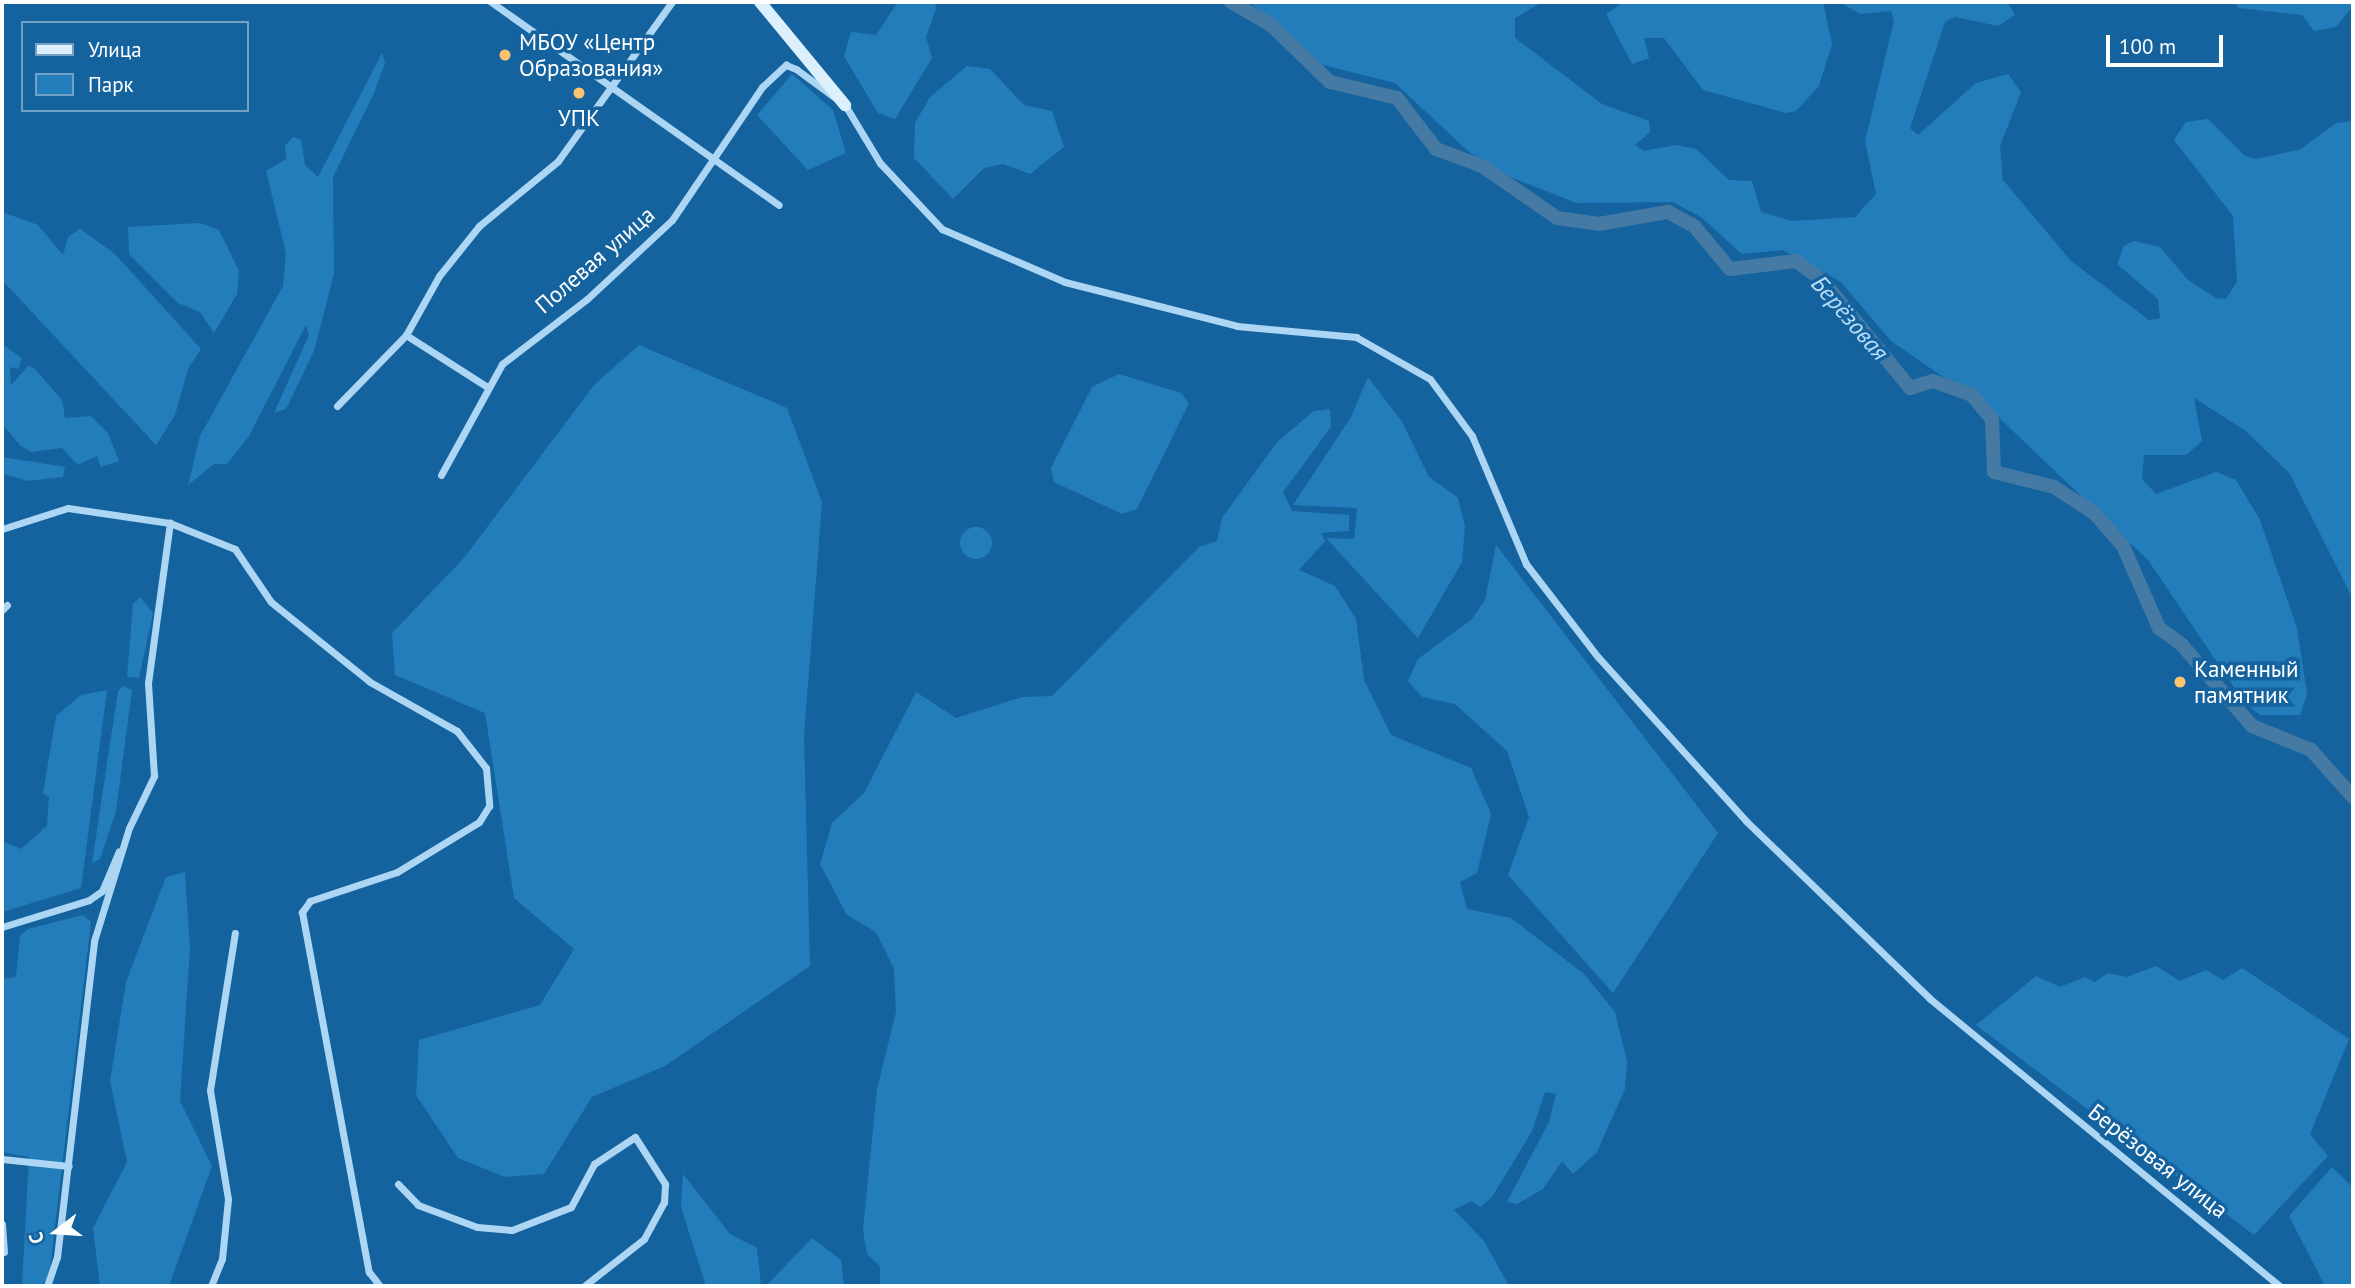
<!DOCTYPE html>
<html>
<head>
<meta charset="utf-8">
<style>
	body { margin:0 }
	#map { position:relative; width:2355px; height:1288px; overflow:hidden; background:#15639e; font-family:"PT Sans",sans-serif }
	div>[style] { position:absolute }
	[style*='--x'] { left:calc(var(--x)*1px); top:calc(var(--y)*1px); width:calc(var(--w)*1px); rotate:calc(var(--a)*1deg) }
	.green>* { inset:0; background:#247dbb }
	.round { border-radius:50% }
	.river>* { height:14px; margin:-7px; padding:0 7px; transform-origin:7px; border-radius:7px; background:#447aa4 }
	.street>* { height:7px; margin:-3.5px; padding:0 3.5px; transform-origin:3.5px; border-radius:3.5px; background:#acd6f3 }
	.secondary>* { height:12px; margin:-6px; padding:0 6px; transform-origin:6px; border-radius:6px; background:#dceffd }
	.dots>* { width:19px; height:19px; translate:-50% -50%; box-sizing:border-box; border:4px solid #15639e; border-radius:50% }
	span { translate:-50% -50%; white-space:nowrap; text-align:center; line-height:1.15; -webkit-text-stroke:7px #15639e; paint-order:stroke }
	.poi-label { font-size:23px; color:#fff }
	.left { translate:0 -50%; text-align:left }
	.street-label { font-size:23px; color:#fff }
	.water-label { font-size:24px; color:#b9dffa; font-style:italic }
	.frame { position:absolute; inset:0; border:4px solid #fff; pointer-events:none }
	.legend { position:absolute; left:21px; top:21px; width:228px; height:91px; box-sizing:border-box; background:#15639e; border:2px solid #73a1c5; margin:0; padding:9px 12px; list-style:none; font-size:21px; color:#fff }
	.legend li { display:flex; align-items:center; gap:14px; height:35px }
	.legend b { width:35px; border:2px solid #73a1c5 }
	.north { position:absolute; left:21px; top:1197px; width:70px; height:70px; -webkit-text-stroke:5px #15639e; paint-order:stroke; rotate:253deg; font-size:19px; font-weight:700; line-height:28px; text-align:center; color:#fff }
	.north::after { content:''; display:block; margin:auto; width:24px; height:32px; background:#fff; clip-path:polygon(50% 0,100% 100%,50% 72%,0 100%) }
	.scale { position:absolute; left:2106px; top:35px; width:117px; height:32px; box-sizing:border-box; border:4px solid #fff; border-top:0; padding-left:9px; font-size:21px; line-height:24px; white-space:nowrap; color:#fff; -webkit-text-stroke:5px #15639e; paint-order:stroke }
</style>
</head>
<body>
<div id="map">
	<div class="green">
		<div style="clip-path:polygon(898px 2px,935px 2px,936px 9px,926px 37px,932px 58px,895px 119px,878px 113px,844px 56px,851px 32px,876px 35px)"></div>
		<div style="clip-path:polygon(1249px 2px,1542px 2px,1515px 18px,1515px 38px,1602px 104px,1649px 121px,1650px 132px,1635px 145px,1644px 151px,1676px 145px,1696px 149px,1729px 180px,1752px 181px,1761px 212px,1792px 221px,1855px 217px,1876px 194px,1865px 141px,1894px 21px,1891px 11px,1860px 14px,1840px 2px,2007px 2px,2015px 15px,1998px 26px,1955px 17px,1945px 22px,1910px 128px,1918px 135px,1976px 83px,2008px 74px,2021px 92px,2000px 146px,2003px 180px,2071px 261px,2149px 320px,2160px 318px,2158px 299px,2117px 264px,2124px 246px,2134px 241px,2160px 247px,2188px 280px,2216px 298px,2226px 299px,2237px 282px,2233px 216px,2174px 140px,2186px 122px,2208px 119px,2245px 156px,2257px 159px,2301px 149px,2336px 123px,2353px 121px,2353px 599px,2290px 474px,2246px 431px,2194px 398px,2202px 441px,2186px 455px,2144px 455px,2142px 479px,2156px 494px,2216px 472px,2236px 480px,2260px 520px,2297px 628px,2307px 694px,2300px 715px,2260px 715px,2244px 702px,2148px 560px,1991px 410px,1891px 341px,1841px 282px,1783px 250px,1742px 254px,1701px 217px,1673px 202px,1576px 203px,1508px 176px,1469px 152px,1395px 83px,1323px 65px)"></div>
		<div style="clip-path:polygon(1624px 2px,1823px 2px,1832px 44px,1819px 86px,1796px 111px,1786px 113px,1703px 90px,1664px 38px,1644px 38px,1649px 58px,1632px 64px,1606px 14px)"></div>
		<div style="clip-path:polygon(2235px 2px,2353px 2px,2353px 6px,2336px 27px,2314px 31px,2302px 15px,2239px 8px)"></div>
		<div style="clip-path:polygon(382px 53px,385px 63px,374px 93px,333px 177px,334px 274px,314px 351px,286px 409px,274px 413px,309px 335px,306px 325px,249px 436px,227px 464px,214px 464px,188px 485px,200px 436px,283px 286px,286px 253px,266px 171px,286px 159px,285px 146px,293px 137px,301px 140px,305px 165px,318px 177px)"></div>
		<div style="clip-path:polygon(967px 66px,990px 69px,1024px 105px,1052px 111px,1064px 147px,1030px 174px,1003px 164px,984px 168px,953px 199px,914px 158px,915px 123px,930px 97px)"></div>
		<div style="clip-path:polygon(792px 74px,833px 110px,846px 153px,808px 170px,757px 115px)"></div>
		<div style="clip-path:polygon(2px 212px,38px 225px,63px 255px,68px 237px,80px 229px,115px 254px,201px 349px,188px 369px,175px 415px,156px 445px,2px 280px)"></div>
		<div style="clip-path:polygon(200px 223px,219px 230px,239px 271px,237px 294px,214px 333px,200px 312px,178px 303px,129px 254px,128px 227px)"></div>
		<div style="clip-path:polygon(2px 344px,22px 358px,18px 369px,10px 367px,11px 385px,28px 366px,34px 368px,62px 400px,65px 418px,91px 416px,108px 433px,119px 461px,101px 467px,97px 456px,78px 465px,62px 448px,31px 452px,21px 446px,2px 424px)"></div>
		<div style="clip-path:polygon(639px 345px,787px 408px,822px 502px,804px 736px,810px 966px,665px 1066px,592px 1097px,544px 1174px,505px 1177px,458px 1158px,416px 1095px,419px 1040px,540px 1005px,574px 949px,514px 898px,485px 713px,395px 675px,392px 633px,464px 558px,594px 385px)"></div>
		<div style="clip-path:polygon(1119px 374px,1181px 393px,1189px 403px,1137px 509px,1122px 514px,1054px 482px,1051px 468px,1092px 387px)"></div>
		<div style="clip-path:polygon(1368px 377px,1402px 422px,1429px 477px,1458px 498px,1465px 526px,1462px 562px,1418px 638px,1326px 538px,1354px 539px,1357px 508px,1293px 505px,1351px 417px)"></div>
		<div style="clip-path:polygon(1330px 409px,1331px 427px,1283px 492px,1292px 511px,1349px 515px,1349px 531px,1321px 533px,1325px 541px,1299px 570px,1335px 586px,1356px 619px,1364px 680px,1391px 735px,1471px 768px,1491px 814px,1477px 873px,1460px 882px,1467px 909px,1511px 918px,1584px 974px,1615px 1012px,1627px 1061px,1625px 1089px,1597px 1152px,1573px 1174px,1562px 1161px,1543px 1189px,1517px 1204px,1507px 1202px,1549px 1122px,1556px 1094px,1545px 1092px,1532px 1131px,1492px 1197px,1480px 1207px,1471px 1201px,1454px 1210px,1484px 1241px,1509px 1286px,880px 1286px,880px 1266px,867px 1254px,863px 1230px,877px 1089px,896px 1012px,894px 969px,876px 932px,847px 915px,820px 864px,832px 823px,864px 793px,916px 692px,956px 718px,1022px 697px,1052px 696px,1199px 547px,1217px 541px,1222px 518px,1277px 442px,1314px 411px)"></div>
		<div style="clip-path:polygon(3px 457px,65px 467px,63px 477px,28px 481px,3px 474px)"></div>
		<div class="round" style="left:960px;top:527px;width:32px;height:32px"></div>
		<div style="clip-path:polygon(1496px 545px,1718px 833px,1613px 993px,1508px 875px,1529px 817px,1507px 751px,1455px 704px,1422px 697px,1408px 681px,1418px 659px,1472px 619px,1485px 600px)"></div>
		<div style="clip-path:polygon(140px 597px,153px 613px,139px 678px,127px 677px,133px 604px)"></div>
		<div style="clip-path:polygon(124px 686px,132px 690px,116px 811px,100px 859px,92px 863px,118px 691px)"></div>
		<div style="clip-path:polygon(107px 690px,81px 888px,2px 912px,2px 841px,21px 849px,47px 826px,49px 797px,43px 793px,56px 716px,81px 695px)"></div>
		<div style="clip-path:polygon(185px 872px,190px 948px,180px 1101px,212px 1166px,169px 1286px,100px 1286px,93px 1228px,127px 1162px,110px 1081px,126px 982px,166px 877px)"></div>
		<div style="clip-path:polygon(83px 915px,91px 922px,49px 1277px,41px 1286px,22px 1286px,29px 1157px,2px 1152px,2px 979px,16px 977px,20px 936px,28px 929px)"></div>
		<div style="clip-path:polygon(2156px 966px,2180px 981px,2206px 970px,2223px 980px,2242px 968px,2349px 1039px,2310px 1134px,2328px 1156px,2254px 1235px,1976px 1025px,2036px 976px,2060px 987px,2085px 977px,2095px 982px,2108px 973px,2127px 977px)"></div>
		<div style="clip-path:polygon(2332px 1167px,2353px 1188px,2353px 1286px,2325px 1286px,2289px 1216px)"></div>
		<div style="clip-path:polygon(683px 1174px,730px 1234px,757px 1248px,761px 1286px,706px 1286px,681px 1207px)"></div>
		<div style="clip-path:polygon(812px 1238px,841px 1260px,844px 1286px,766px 1286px)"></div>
	</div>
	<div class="river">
		<div style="--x:1231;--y:2;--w:46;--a:29.9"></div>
		<div style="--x:1271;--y:25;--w:82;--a:44"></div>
		<div style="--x:1330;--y:82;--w:69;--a:13.4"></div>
		<div style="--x:1397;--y:98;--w:64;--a:52.6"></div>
		<div style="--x:1436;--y:149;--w:49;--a:20.3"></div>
		<div style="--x:1482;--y:166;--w:91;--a:34.7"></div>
		<div style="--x:1557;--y:218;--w:42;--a:8.1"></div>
		<div style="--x:1599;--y:224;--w:70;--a:-9.9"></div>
		<div style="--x:1668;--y:212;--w:30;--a:28"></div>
		<div style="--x:1694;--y:226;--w:56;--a:50.1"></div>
		<div style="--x:1730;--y:269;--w:66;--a:-6.9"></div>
		<div style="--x:1796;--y:261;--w:32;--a:36"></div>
		<div style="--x:1822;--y:280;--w:139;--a:50.8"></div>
		<div style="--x:1910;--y:388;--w:24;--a:-17"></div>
		<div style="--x:1933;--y:381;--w:41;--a:19.7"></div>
		<div style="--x:1972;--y:395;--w:32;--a:51"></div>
		<div style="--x:1992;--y:420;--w:52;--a:87.8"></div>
		<div style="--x:1994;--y:472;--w:62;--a:14"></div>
		<div style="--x:2054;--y:487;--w:48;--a:33"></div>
		<div style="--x:2094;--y:513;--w:44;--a:48.7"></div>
		<div style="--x:2123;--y:546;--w:90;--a:66.3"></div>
		<div style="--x:2159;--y:628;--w:29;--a:36"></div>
		<div style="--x:2182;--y:645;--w:107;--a:49.2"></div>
		<div style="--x:2252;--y:726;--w:64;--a:22.1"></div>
		<div style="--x:2311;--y:750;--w:63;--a:48.2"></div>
	</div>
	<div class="street">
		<div style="--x:491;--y:2;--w:352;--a:35.2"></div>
		<div style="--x:406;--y:335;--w:98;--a:32.6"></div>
		<div style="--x:337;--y:406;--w:99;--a:-45.8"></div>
		<div style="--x:406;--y:335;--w:68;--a:-60.8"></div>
		<div style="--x:439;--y:276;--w:64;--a:-51.3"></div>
		<div style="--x:479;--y:226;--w:102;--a:-39.4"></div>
		<div style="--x:558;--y:161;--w:196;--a:-54.4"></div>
		<div style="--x:441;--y:475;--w:127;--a:-61.2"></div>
		<div style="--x:502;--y:364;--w:107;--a:-37.4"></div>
		<div style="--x:587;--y:299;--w:116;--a:-42.9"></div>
		<div style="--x:672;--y:220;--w:161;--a:-55.9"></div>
		<div style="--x:762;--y:87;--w:33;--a:-43"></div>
		<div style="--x:786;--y:65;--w:11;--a:22"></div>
		<div style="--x:796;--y:69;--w:61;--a:36.3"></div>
		<div style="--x:845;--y:105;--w:68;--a:58.9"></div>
		<div style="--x:880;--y:163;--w:91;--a:46.8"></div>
		<div style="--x:942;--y:229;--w:134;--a:23.3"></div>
		<div style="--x:1065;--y:282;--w:178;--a:14.3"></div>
		<div style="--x:1237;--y:326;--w:120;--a:5.3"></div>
		<div style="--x:1356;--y:337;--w:85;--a:29.6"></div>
		<div style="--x:1430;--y:379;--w:71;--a:53.6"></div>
		<div style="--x:1472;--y:436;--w:139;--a:67.1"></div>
		<div style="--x:1526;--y:564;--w:118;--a:52.3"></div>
		<div style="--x:1598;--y:657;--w:221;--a:47.9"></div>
		<div style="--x:1746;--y:821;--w:255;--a:44"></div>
		<div style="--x:1929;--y:998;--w:453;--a:39.4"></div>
		<div style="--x:2;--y:529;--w:69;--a:-17.7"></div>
		<div style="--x:68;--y:508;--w:103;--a:8.4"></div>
		<div style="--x:170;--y:523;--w:70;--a:21.8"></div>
		<div style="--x:235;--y:549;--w:64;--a:55.8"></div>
		<div style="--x:271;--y:602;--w:127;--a:38.9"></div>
		<div style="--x:370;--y:682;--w:100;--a:29.4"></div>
		<div style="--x:457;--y:731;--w:47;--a:51.9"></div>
		<div style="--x:486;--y:768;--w:38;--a:85"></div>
		<div style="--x:489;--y:806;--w:19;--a:122"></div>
		<div style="--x:479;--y:822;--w:96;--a:148.6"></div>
		<div style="--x:397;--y:872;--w:92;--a:161.6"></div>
		<div style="--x:310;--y:901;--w:14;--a:126"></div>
		<div style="--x:302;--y:912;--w:366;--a:79.5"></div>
		<div style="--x:369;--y:1272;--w:18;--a:52"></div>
		<div style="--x:2;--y:610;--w:7;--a:-45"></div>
		<div style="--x:2;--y:927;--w:91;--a:-17.2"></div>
		<div style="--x:89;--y:900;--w:16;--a:-35"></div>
		<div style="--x:102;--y:891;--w:43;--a:-67"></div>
		<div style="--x:2;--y:1159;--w:67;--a:6"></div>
		<div style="--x:398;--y:1184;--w:29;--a:46"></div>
		<div style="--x:418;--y:1205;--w:63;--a:20.4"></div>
		<div style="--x:477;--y:1227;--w:35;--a:5"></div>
		<div style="--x:512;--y:1230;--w:63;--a:-21.3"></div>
		<div style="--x:571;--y:1207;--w:49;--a:-61.9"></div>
		<div style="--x:594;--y:1164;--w:49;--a:-33.4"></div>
		<div style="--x:635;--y:1137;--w:56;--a:57.4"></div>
		<div style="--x:665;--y:1184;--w:18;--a:93"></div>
		<div style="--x:664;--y:1202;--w:42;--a:118.4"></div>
		<div style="--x:644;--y:1239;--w:76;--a:141.9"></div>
		<div style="--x:2;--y:1224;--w:28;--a:86"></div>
		<div style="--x:47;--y:1286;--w:31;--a:-71"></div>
		<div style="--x:57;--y:1257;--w:318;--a:-83.3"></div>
		<div style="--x:94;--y:941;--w:118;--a:-72.8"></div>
		<div style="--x:129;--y:828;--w:58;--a:-64.3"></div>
		<div style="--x:154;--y:776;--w:93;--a:-93.7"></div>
		<div style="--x:148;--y:683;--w:162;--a:-82.2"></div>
		<div style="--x:211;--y:1286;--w:29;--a:-68"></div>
		<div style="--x:222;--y:1259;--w:60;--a:-84.3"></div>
		<div style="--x:228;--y:1199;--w:110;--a:-99.4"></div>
		<div style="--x:210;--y:1090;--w:159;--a:-81"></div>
	</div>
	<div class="secondary">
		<div style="--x:760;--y:2;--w:134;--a:50.5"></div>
	</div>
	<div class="dots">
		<div style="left:505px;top:55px;background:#ffc26f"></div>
		<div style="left:579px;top:93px;background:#ffc26f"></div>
		<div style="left:2180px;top:682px;background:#ffc26f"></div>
	</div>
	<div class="poi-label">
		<span class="left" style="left:519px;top:55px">МБОУ «Центр<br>Образования»</span>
		<span style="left:579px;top:118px">УПК</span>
		<span class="left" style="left:2194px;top:682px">Каменный<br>памятник</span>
	</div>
	<div class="street-label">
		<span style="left:595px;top:260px;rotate:-41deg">Полевая улица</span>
		<span style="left:2158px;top:1161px;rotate:38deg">Берёзовая улица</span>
	</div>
	<div class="water-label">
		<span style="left:1850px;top:318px;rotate:49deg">Берёзовая</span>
	</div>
	<div class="frame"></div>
	<ul class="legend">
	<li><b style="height:9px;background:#dceffd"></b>Улица</li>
	<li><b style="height:19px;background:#247dbb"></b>Парк</li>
	</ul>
	<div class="north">С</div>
	<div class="scale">100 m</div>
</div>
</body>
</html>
